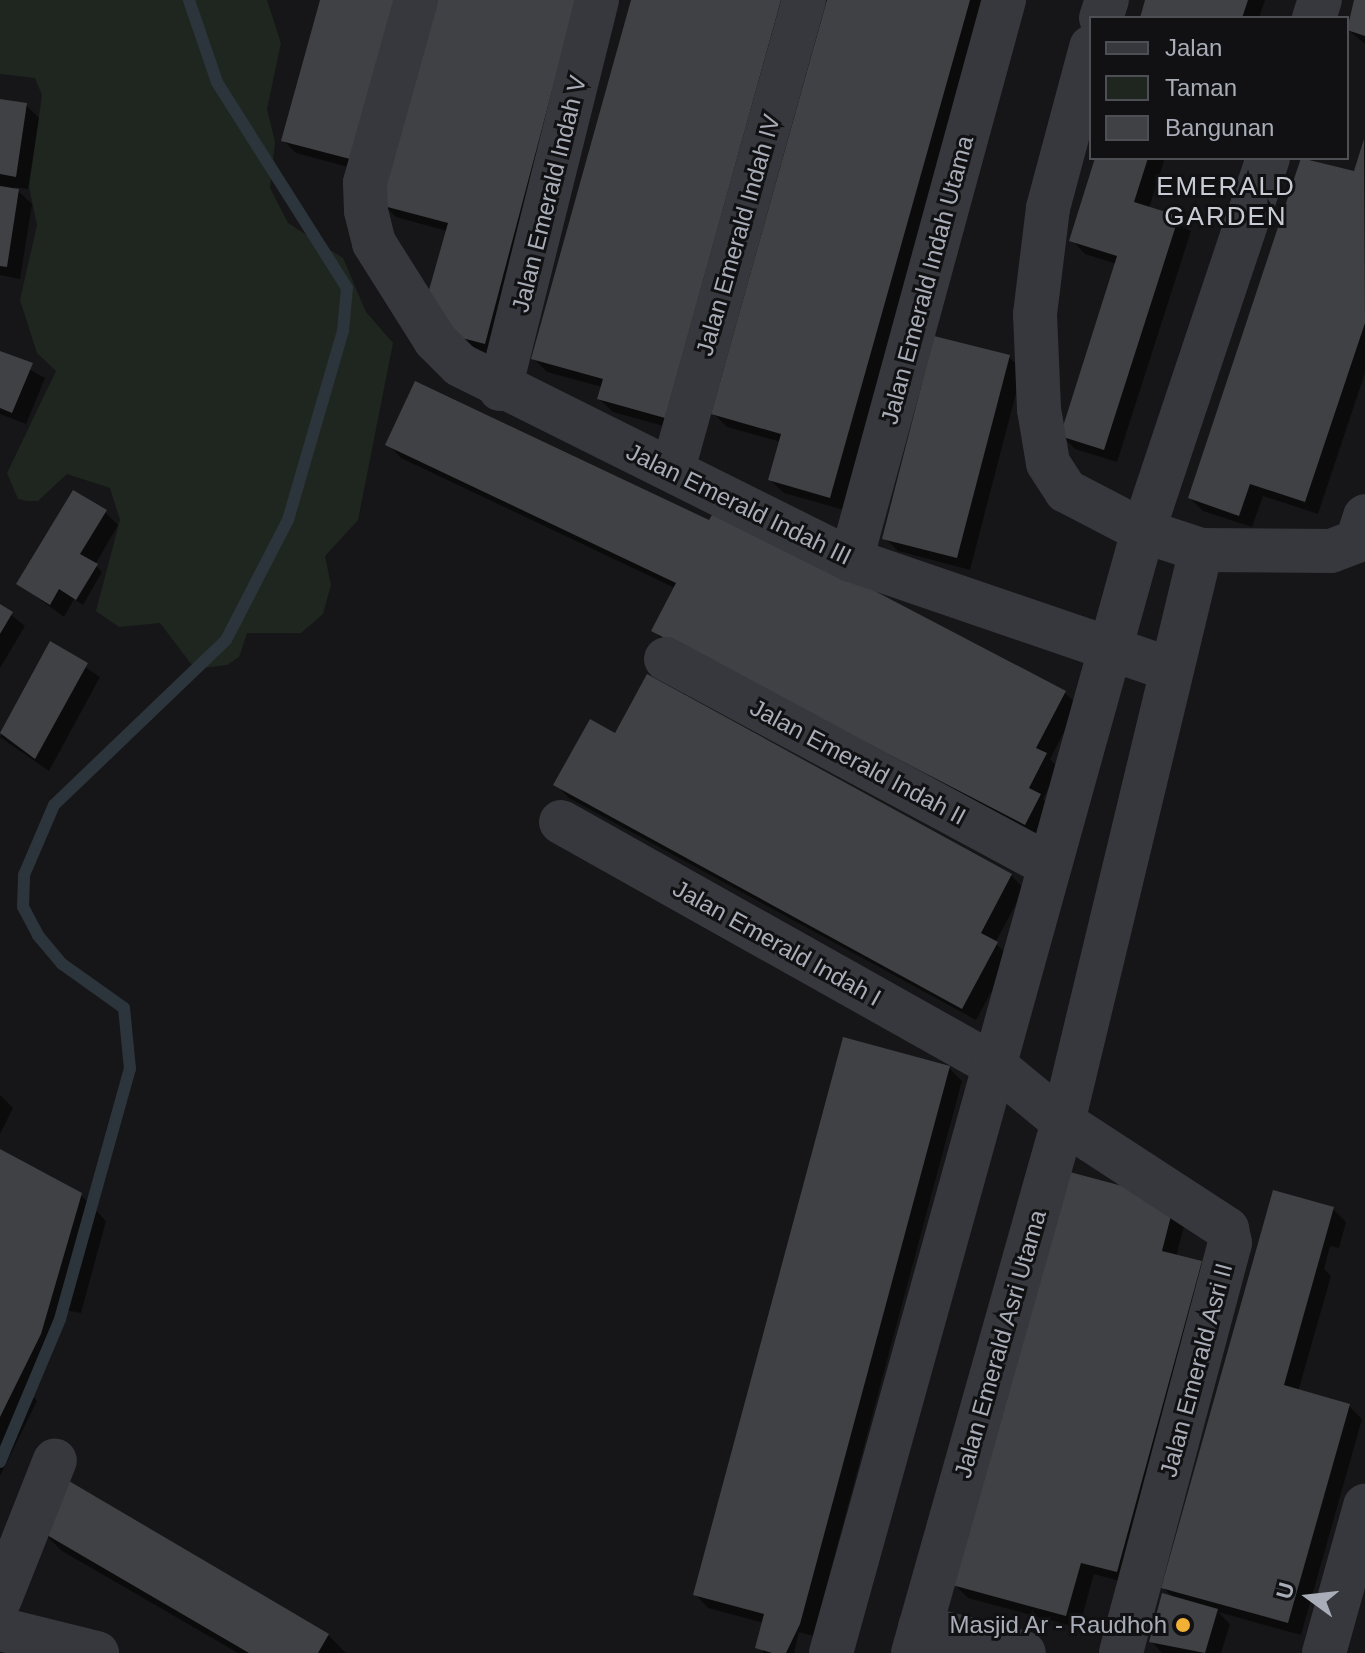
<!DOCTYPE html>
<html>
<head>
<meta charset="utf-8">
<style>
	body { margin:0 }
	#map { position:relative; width:1365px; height:1653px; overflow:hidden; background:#161618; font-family:Helvetica,sans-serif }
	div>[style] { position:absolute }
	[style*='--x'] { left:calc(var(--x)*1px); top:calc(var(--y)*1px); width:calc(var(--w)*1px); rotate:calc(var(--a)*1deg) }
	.green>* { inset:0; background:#1e261f }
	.shadow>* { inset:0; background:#0007 }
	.stream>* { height:12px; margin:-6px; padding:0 6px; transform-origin:6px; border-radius:6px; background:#2c353c }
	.building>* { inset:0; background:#404145 }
	.minor>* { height:44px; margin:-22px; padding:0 22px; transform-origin:22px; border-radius:22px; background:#37383d }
	.dots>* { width:22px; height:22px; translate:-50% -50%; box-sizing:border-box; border:4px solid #111113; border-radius:50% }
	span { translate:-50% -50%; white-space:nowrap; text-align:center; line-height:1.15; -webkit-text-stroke:6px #111113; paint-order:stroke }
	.street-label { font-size:24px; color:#a8adb8 }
	.poi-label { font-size:24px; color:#a8adb8 }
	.right { translate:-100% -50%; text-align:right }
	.neighbourhood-label { font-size:26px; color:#c9ccd4; letter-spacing:2px }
	.legend { position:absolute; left:1089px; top:16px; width:260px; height:144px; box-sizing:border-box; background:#111113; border:2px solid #4d4f55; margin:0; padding:10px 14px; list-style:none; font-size:24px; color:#a8adb8 }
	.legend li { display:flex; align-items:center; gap:16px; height:40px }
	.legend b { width:40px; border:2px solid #4d4f55 }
	.north { position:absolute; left:1269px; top:1557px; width:80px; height:80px; -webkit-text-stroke:6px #111113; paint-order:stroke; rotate:285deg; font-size:22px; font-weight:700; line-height:32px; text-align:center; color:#a8adb8 }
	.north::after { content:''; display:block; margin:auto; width:28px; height:36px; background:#a8adb8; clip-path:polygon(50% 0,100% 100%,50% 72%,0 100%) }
</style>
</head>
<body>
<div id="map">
	<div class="green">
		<div style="clip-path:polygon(0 0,267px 0,281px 43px,267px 109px,275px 142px,270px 188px,288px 223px,343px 258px,366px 312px,393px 343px,358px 520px,325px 556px,331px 585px,323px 614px,301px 633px,247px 633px,239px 657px,227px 665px,195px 669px,160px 623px,119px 627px,96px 611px,120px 520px,110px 488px,67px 474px,38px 501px,27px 501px,18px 499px,7px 473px,56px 371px,37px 353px,20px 300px,37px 225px,29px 187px,42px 95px,35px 78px,0 74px)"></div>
	</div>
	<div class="shadow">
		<div style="clip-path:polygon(322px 0,363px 171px,296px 153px,283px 140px)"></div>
		<div style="clip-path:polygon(592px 0,498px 356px,455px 344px,447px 231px,396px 217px,383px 204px)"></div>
		<div style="clip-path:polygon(633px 0,798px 0,678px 430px,613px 412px,599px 399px,602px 387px,547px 372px,533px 358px)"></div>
		<div style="clip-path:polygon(829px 0,986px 0,844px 510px,784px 493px,770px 480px,781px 442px,727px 427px,714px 414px)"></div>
		<div style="clip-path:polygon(1147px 0,1265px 0,1259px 18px,1141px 18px)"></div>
		<div style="clip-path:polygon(1356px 0,1365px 0,1365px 44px,1347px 29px)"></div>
		<div style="clip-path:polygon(0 101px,26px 105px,39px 118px,28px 189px,14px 187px,32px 204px,20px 279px,0 275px)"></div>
		<div style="clip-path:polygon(1365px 145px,1365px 373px,1318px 514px,1263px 496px,1252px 527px,1203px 511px,1190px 498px,1303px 158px,1355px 173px)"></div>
		<div style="clip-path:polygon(1097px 158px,1165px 158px,1149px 208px,1191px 231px,1117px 462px,1075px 449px,1062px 436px,1117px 264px,1085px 254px,1072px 240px)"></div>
		<div style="clip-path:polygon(0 353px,45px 378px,26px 424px,0 414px)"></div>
		<div style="clip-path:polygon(1009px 357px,1022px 370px,970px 570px,898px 551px,885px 538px)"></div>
		<div style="clip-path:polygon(388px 444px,710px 522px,1064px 692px,1078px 705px,1050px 759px,1059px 768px,1043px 799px,1053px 809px,1038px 837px,666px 643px,653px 630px,675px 588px,401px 458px)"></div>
		<div style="clip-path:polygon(105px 512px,118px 525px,95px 565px,102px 572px,83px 605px,74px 599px,64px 617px,19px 584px)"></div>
		<div style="clip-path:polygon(0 606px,25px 626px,0 668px)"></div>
		<div style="clip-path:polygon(51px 644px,100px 677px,49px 771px,0 737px)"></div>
		<div style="clip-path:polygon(616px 736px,1011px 875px,1024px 889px,995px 943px,1010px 957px,976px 1020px,569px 798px,556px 785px)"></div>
		<div style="clip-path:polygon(949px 1068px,962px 1081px,813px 1636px,799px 1632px,794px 1653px,763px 1653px,764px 1623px,708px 1608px,695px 1594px)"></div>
		<div style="clip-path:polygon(0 1095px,13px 1108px,0 1134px)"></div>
		<div style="clip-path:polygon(0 1153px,81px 1195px,106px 1221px,81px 1313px,65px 1310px,31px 1394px,37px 1401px,0 1476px)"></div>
		<div style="clip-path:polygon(1068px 1173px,1187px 1215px,1176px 1257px,1201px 1263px,1214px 1276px,1130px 1584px,1094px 1574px,1079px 1628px,968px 1598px,955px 1585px)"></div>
		<div style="clip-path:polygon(1333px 1209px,1346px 1222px,1339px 1248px,1330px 1246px,1324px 1269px,1331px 1276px,1298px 1392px,1349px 1406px,1362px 1419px,1301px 1635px,1218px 1612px,1230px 1624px,1221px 1653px,1162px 1653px,1151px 1641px,1174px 1599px,1163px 1587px)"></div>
		<div style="clip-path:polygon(42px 1531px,328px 1635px,346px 1653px,238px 1653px,62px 1551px)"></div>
	</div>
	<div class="stream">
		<div style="--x:0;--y:1462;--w:155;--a:-67.2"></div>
		<div style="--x:60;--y:1319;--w:260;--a:-74.4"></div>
		<div style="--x:130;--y:1069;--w:61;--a:-95.6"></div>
		<div style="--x:124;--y:1008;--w:76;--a:-144.6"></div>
		<div style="--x:62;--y:964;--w:38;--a:-130"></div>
		<div style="--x:38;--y:935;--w:32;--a:-118"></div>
		<div style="--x:23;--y:907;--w:32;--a:-88"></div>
		<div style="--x:24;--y:875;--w:76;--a:-66.8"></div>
		<div style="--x:54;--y:805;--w:238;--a:-43.8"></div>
		<div style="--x:226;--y:640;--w:135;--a:-62.7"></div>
		<div style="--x:288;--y:520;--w:197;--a:-73.8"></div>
		<div style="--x:343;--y:331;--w:43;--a:-84.7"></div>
		<div style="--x:347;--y:288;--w:244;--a:-122.3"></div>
		<div style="--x:217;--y:82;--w:87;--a:-108.9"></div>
	</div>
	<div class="building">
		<div style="clip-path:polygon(320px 0,395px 0,350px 159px,281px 141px)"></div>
		<div style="clip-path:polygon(434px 0,576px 0,485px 344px,439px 332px,429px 290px,448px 223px,380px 205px)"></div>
		<div style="clip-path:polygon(631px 0,781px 0,665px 418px,597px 399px,603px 379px,531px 359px)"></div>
		<div style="clip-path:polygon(827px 0,970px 0,830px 498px,768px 480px,781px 434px,711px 414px)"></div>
		<div style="clip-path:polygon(1145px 0,1248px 0,1242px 18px,1140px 18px)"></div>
		<div style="clip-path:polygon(1354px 0,1365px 0,1365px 36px,1347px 30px)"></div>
		<div style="clip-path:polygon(0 99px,27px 103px,16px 177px,0 174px)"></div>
		<div style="clip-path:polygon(1364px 139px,1365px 323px,1305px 502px,1250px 484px,1239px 516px,1188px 498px,1301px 158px,1354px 171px)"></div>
		<div style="clip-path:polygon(1095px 158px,1148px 158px,1134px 202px,1179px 216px,1104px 450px,1060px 436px,1117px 256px,1069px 241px)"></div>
		<div style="clip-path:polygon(0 186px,19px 189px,7px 267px,0 266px)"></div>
		<div style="clip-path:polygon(934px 336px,1010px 355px,957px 558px,882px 539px)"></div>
		<div style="clip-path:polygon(0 351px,33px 363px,12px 413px,0 408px)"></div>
		<div style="clip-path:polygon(415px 381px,709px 520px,716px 508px,1066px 691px,1036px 748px,1047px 753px,1029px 788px,1041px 794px,1025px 825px,651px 631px,676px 583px,385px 445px)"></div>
		<div style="clip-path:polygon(73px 490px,107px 510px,80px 554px,98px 564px,76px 600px,59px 589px,50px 605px,16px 584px)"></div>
		<div style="clip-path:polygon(0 604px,13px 612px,0 634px)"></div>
		<div style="clip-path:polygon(50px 641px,88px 663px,35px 759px,0 733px)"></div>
		<div style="clip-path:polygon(647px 674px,1012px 874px,981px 933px,998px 942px,962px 1009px,553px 785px,590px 719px,615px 733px)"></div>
		<div style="clip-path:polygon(843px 1037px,950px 1066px,800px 1624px,786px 1653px,772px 1653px,755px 1648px,764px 1614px,693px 1595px)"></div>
		<div style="clip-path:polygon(0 1149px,82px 1193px,41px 1334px,0 1417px)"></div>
		<div style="clip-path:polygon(1066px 1171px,1175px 1200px,1162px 1251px,1202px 1261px,1117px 1572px,1081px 1563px,1066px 1616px,952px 1585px)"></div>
		<div style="clip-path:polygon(1273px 1190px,1334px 1207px,1284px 1385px,1350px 1404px,1288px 1623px,1161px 1588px)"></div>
		<div style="clip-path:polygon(69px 1481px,329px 1634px,318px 1653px,249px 1653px,40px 1531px)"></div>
		<div style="clip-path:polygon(1162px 1593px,1218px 1609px,1205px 1653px,1149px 1642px)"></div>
	</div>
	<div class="minor">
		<div style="--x:416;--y:0;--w:190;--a:105.6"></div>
		<div style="--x:365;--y:183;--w:28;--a:88"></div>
		<div style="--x:366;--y:211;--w:33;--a:76"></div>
		<div style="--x:374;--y:243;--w:115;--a:57.8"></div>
		<div style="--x:435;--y:340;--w:35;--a:45"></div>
		<div style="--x:460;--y:365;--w:437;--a:26.5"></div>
		<div style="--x:851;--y:560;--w:337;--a:18.9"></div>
		<div style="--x:1101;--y:18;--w:19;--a:-72"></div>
		<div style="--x:1314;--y:18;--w:19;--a:-72"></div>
		<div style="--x:1268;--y:158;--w:393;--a:108.5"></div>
		<div style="--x:1143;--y:531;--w:61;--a:18.1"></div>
		<div style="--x:1201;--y:550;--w:130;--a:0.4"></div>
		<div style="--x:1331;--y:551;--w:28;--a:-21"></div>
		<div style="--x:1357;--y:541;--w:26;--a:-72"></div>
		<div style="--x:500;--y:389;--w:401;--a:-76"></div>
		<div style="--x:673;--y:469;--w:487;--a:-74.4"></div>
		<div style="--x:851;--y:560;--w:581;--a:-74.72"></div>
		<div style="--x:666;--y:659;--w:435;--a:28.3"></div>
		<div style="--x:561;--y:822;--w:495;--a:29.3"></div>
		<div style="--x:993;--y:1064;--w:91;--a:39.6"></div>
		<div style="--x:1063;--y:1122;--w:196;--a:33.1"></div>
		<div style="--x:1227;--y:1229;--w:14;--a:78"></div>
		<div style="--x:1230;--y:1243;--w:424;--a:104.9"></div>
		<div style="--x:0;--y:1599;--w:149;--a:-68.4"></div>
		<div style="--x:920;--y:1627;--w:107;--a:14"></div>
		<div style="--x:0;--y:1629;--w:100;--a:13.9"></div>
		<div style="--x:831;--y:1653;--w:1165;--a:-74.46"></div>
		<div style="--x:1143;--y:531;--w:87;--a:-152.5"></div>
		<div style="--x:1066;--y:491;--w:33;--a:-123"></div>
		<div style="--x:1048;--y:463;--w:55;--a:-99.5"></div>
		<div style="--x:1039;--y:409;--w:95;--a:-92.4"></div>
		<div style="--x:1035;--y:314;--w:107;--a:-83"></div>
		<div style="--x:1048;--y:208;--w:167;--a:-75"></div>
		<div style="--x:913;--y:1653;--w:552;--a:-74.23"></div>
		<div style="--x:1063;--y:1122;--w:588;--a:-76.44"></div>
		<div style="--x:1324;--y:1653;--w:153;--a:-74.4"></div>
	</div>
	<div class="dots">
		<div style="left:1183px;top:1625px;background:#f2b134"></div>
	</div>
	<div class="street-label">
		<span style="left:549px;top:194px;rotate:-76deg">Jalan Emerald Indah V</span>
		<span style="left:738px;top:235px;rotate:-74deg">Jalan Emerald Indah IV</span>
		<span style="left:927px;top:280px;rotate:-75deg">Jalan Emerald Indah Utama</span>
		<span style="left:739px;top:504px;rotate:26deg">Jalan Emerald Indah III</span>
		<span style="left:858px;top:762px;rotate:28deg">Jalan Emerald Indah II</span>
		<span style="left:777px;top:943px;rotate:29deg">Jalan Emerald Indah I</span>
		<span style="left:1000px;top:1344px;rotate:-74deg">Jalan Emerald Asri Utama</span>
		<span style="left:1196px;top:1370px;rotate:-75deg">Jalan Emerald Asri II</span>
	</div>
	<div class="poi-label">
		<span class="right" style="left:1167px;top:1625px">Masjid Ar - Raudhoh</span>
	</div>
	<div class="neighbourhood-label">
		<span style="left:1226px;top:202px">EMERALD<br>GARDEN</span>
	</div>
	<ul class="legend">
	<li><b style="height:10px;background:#37383d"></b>Jalan</li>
	<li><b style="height:22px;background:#1e261f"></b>Taman</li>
	<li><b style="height:22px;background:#404145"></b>Bangunan</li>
	</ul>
	<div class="north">U</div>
</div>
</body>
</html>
